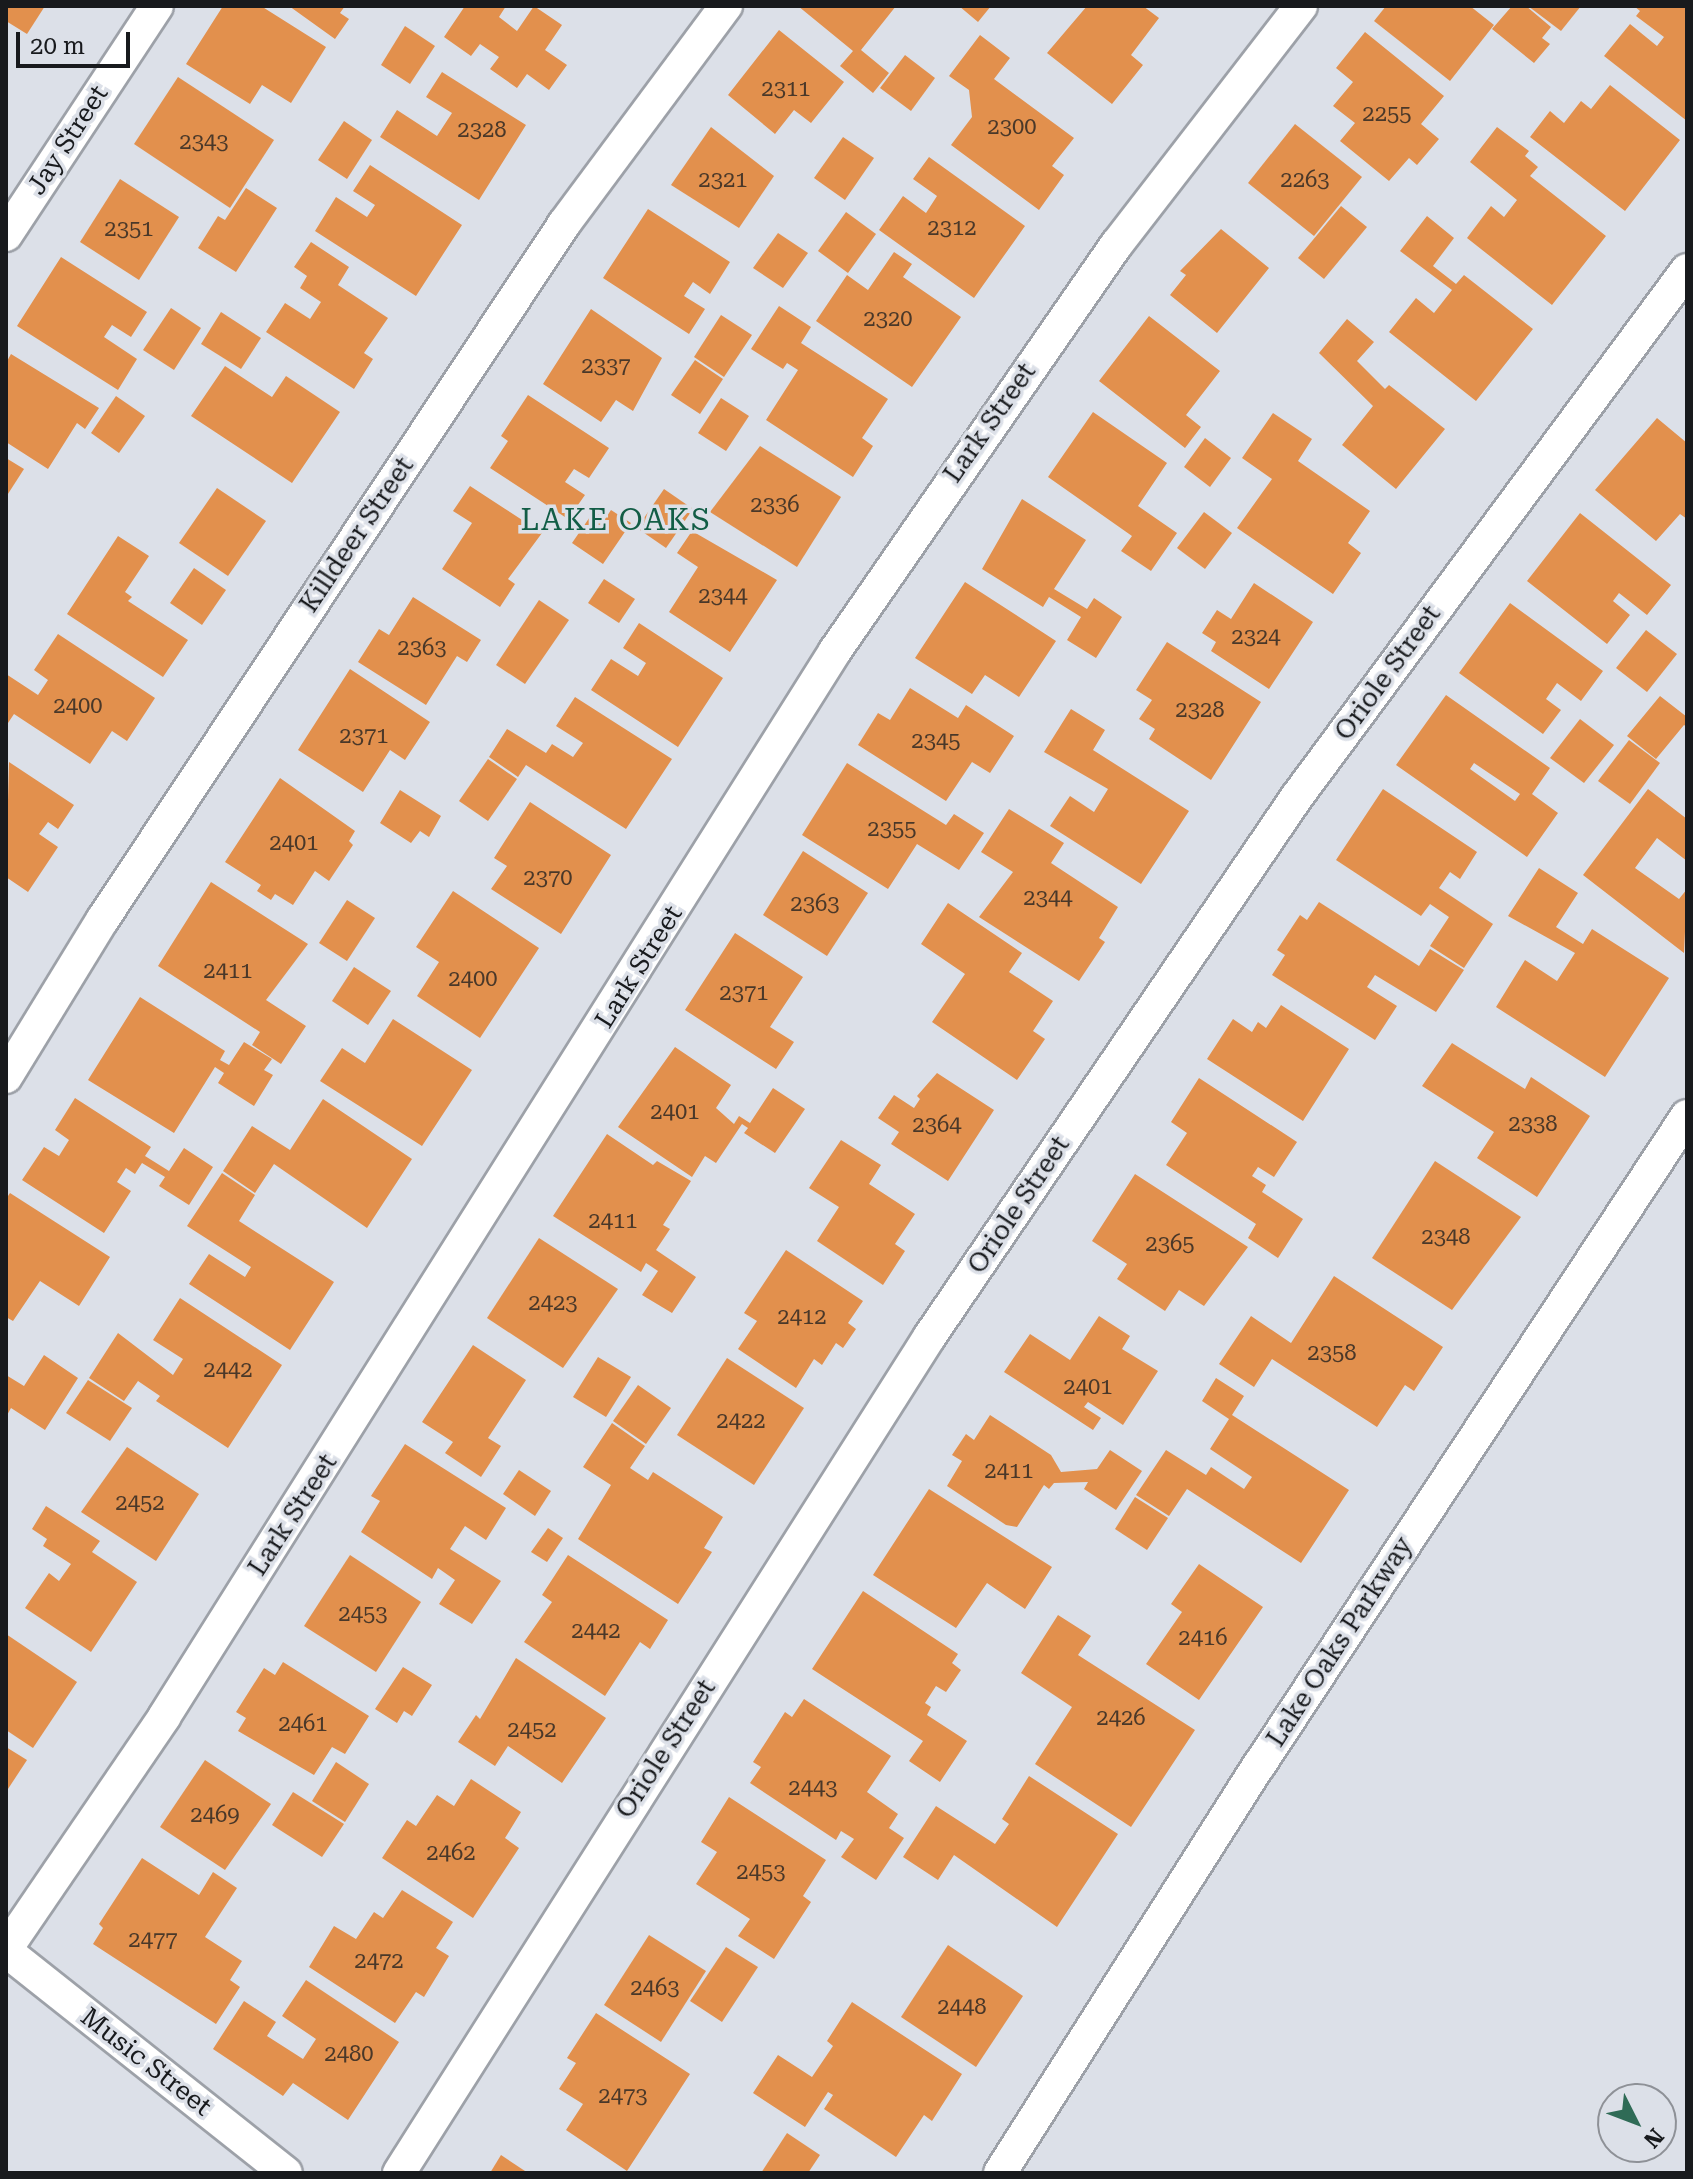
<!DOCTYPE html>
<html>
<head>
<meta charset="utf-8">
<style>
	body { margin:0 }
	#map { position:relative; width:1693px; height:2179px; overflow:hidden; background:#dce0e8; font-family:"Roboto Serif",serif }
	div>[style] { position:absolute }
	[style*='--x'] { left:calc(var(--x)*1px); top:calc(var(--y)*1px); width:calc(var(--w)*1px); rotate:calc(var(--a)*1deg) }
	.building>* { inset:0; background:#e2904d }
	.roads { filter:drop-shadow(2px 0 #9da1a8) drop-shadow(-2px 0 #9da1a8) drop-shadow(0 2px #9da1a8) drop-shadow(0 -2px #9da1a8) }
	.minor>* { height:32px; margin:-16px; padding:0 16px; transform-origin:16px; border-radius:16px; background:#fff }
	span { translate:-50% -50%; white-space:nowrap; text-align:center; line-height:1.15; -webkit-text-stroke:7px #dce0e8; paint-order:stroke }
	.number-label { font-size:22px; color:#4a3829 }
	.number-label span { -webkit-text-stroke-width:0 }
	.street-label { font-size:26px; color:#181a1d }
	.quarter-label { font-size:30px; color:#125d46; letter-spacing:2px }
	.frame { position:absolute; inset:0; border:8px solid #181a1d; pointer-events:none }
	.north { position:absolute; left:1597px; top:2083px; width:80px; height:80px; box-sizing:border-box; background:#dce0e8; border:2px solid #8e9197; border-radius:50%; rotate:132deg; font-size:22px; font-weight:700; line-height:32px; text-align:center; color:#181a1d }
	.north::after { content:''; display:block; margin:auto; width:28px; height:36px; background:#2f6b56; clip-path:polygon(50% 0,100% 100%,50% 72%,0 100%) }
	.scale { position:absolute; left:16px; top:32px; width:114px; height:36px; box-sizing:border-box; border:4px solid #181a1d; border-top:0; padding-left:10px; font-size:24px; line-height:28px; white-space:nowrap; color:#181a1d; -webkit-text-stroke:6px #dce0e8; paint-order:stroke }
</style>
</head>
<body>
<div id="map">
	<div class="building">
		<div style="clip-path:polygon(6px 6px,45px 6px,27px 34px,6px 21px)"></div>
		<div style="clip-path:polygon(223px 6px,261px 6px,326px 47px,291px 103px,262px 85px,250px 104px,186px 64px)"></div>
		<div style="clip-path:polygon(289px 6px,345px 6px,340px 13px,349px 19px,335px 39px)"></div>
		<div style="clip-path:polygon(465px 6px,506px 6px,499px 17px,517px 31px,534px 6px,562px 25px,545px 50px,567px 65px,549px 90px,527px 74px,517px 88px,490px 69px,499px 57px,480px 44px,471px 56px,444px 37px)"></div>
		<div style="clip-path:polygon(798px 6px,896px 6px,861px 50px,889px 73px,873px 93px,840px 66px,853px 51px)"></div>
		<div style="clip-path:polygon(959px 6px,991px 6px,978px 22px)"></div>
		<div style="clip-path:polygon(1087px 6px,1143px 6px,1159px 18px,1131px 55px,1143px 65px,1112px 104px,1047px 53px)"></div>
		<div style="clip-path:polygon(1386px 6px,1470px 6px,1494px 25px,1450px 81px,1374px 21px)"></div>
		<div style="clip-path:polygon(1512px 6px,1526px 6px,1551px 27px,1542px 38px,1550px 44px,1534px 63px,1492px 29px)"></div>
		<div style="clip-path:polygon(1528px 6px,1581px 6px,1561px 31px)"></div>
		<div style="clip-path:polygon(1634px 6px,1687px 8px,1687px 121px,1604px 56px,1630px 24px,1657px 46px,1664px 37px,1636px 16px,1640px 11px)"></div>
		<div style="clip-path:polygon(405px 26px,435px 46px,410px 84px,381px 65px)"></div>
		<div style="clip-path:polygon(779px 30px,844px 82px,811px 123px,794px 110px,775px 134px,728px 95px)"></div>
		<div style="clip-path:polygon(1365px 32px,1444px 96px,1421px 124px,1439px 139px,1417px 165px,1409px 158px,1389px 181px,1340px 141px,1355px 123px,1333px 106px,1353px 82px,1336px 68px)"></div>
		<div style="clip-path:polygon(980px 35px,1010px 58px,994px 79px,1074px 138px,1052px 166px,1064px 175px,1039px 210px,951px 145px,972px 117px,969px 90px,949px 76px)"></div>
		<div style="clip-path:polygon(905px 55px,935px 78px,911px 111px,880px 88px)"></div>
		<div style="clip-path:polygon(442px 72px,526px 125px,479px 200px,380px 137px,397px 110px,437px 136px,452px 113px,426px 97px)"></div>
		<div style="clip-path:polygon(178px 77px,274px 140px,230px 208px,134px 144px)"></div>
		<div style="clip-path:polygon(1610px 85px,1680px 140px,1625px 211px,1530px 137px,1550px 111px,1564px 123px,1581px 101px,1591px 109px)"></div>
		<div style="clip-path:polygon(344px 121px,372px 140px,347px 179px,318px 160px)"></div>
		<div style="clip-path:polygon(1295px 124px,1362px 177px,1314px 236px,1248px 183px)"></div>
		<div style="clip-path:polygon(711px 127px,774px 176px,739px 228px,671px 185px)"></div>
		<div style="clip-path:polygon(1497px 127px,1529px 151px,1525px 156px,1538px 167px,1530px 176px,1606px 236px,1552px 305px,1467px 238px,1491px 206px,1504px 217px,1517px 200px,1470px 162px)"></div>
		<div style="clip-path:polygon(843px 137px,874px 158px,845px 200px,814px 178px)"></div>
		<div style="clip-path:polygon(929px 157px,1025px 226px,974px 298px,879px 230px,903px 196px,926px 213px,937px 196px,913px 179px)"></div>
		<div style="clip-path:polygon(370px 165px,462px 225px,416px 296px,315px 231px,336px 197px,367px 217px,375px 205px,353px 191px)"></div>
		<div style="clip-path:polygon(120px 179px,179px 217px,139px 280px,80px 242px)"></div>
		<div style="clip-path:polygon(246px 188px,277px 208px,236px 272px,198px 248px,218px 216px,225px 220px)"></div>
		<div style="clip-path:polygon(1341px 206px,1367px 227px,1324px 279px,1298px 258px)"></div>
		<div style="clip-path:polygon(648px 209px,730px 262px,710px 294px,693px 282px,684px 296px,705px 309px,689px 334px,603px 278px)"></div>
		<div style="clip-path:polygon(846px 212px,876px 234px,848px 273px,818px 251px)"></div>
		<div style="clip-path:polygon(1427px 216px,1454px 238px,1433px 266px,1456px 284px,1464px 275px,1533px 329px,1476px 401px,1389px 332px,1416px 298px,1434px 313px,1452px 290px,1400px 251px)"></div>
		<div style="clip-path:polygon(1221px 229px,1269px 268px,1217px 333px,1170px 295px,1186px 275px,1180px 271px)"></div>
		<div style="clip-path:polygon(778px 233px,808px 253px,783px 288px,753px 268px)"></div>
		<div style="clip-path:polygon(311px 242px,349px 267px,338px 285px,388px 318px,364px 353px,373px 359px,354px 389px,266px 332px,285px 303px,310px 319px,321px 302px,300px 288px,307px 276px,294px 267px)"></div>
		<div style="clip-path:polygon(894px 252px,912px 264px,903px 277px,961px 317px,912px 387px,816px 321px,847px 275px,868px 290px)"></div>
		<div style="clip-path:polygon(61px 257px,147px 312px,131px 337px,112px 325px,104px 337px,137px 359px,118px 390px,17px 326px)"></div>
		<div style="clip-path:polygon(779px 306px,811px 327px,801px 343px,888px 399px,862px 438px,873px 446px,853px 477px,766px 420px,798px 370px,787px 363px,783px 369px,751px 349px)"></div>
		<div style="clip-path:polygon(171px 308px,201px 328px,174px 370px,143px 350px)"></div>
		<div style="clip-path:polygon(591px 309px,662px 358px,633px 411px,616px 400px,601px 422px,543px 384px)"></div>
		<div style="clip-path:polygon(221px 312px,261px 338px,241px 369px,201px 344px)"></div>
		<div style="clip-path:polygon(721px 315px,752px 335px,724px 377px,694px 357px)"></div>
		<div style="clip-path:polygon(1149px 316px,1220px 371px,1186px 415px,1201px 427px,1185px 448px,1099px 381px)"></div>
		<div style="clip-path:polygon(1347px 319px,1374px 342px,1357px 361px,1385px 389px,1389px 385px,1445px 429px,1396px 489px,1342px 445px,1373px 406px,1319px 353px)"></div>
		<div style="clip-path:polygon(11px 354px,99px 408px,85px 429px,77px 423px,48px 469px,6px 442px,6px 363px)"></div>
		<div style="clip-path:polygon(695px 360px,723px 379px,700px 414px,671px 395px)"></div>
		<div style="clip-path:polygon(225px 366px,272px 397px,286px 376px,340px 412px,292px 483px,191px 416px)"></div>
		<div style="clip-path:polygon(528px 395px,609px 448px,589px 478px,574px 469px,565px 482px,585px 495px,568px 519px,490px 468px,508px 441px,501px 436px)"></div>
		<div style="clip-path:polygon(116px 396px,145px 416px,119px 453px,91px 433px)"></div>
		<div style="clip-path:polygon(721px 398px,749px 416px,726px 451px,698px 433px)"></div>
		<div style="clip-path:polygon(1093px 412px,1167px 463px,1138px 506px,1177px 533px,1151px 571px,1121px 551px,1132px 536px,1048px 477px)"></div>
		<div style="clip-path:polygon(1273px 413px,1312px 439px,1298px 461px,1370px 511px,1348px 543px,1361px 553px,1333px 594px,1237px 528px,1272px 479px,1242px 458px)"></div>
		<div style="clip-path:polygon(1657px 418px,1687px 443px,1687px 519px,1680px 514px,1656px 541px,1595px 490px)"></div>
		<div style="clip-path:polygon(1205px 438px,1231px 458px,1210px 487px,1184px 467px)"></div>
		<div style="clip-path:polygon(760px 446px,841px 497px,797px 567px,710px 512px)"></div>
		<div style="clip-path:polygon(6px 458px,24px 469px,6px 497px)"></div>
		<div style="clip-path:polygon(470px 486px,542px 533px,508px 579px,515px 584px,500px 607px,442px 569px,472px 523px,453px 511px)"></div>
		<div style="clip-path:polygon(217px 488px,266px 521px,228px 576px,179px 543px)"></div>
		<div style="clip-path:polygon(664px 489px,693px 509px,666px 548px,637px 528px)"></div>
		<div style="clip-path:polygon(1022px 499px,1086px 540px,1054px 589px,1087px 609px,1094px 598px,1122px 617px,1096px 658px,1067px 640px,1081px 617px,1049px 597px,1043px 607px,982px 569px)"></div>
		<div style="clip-path:polygon(611px 510px,631px 523px,603px 564px,572px 543px,594px 511px,605px 519px)"></div>
		<div style="clip-path:polygon(1204px 512px,1232px 533px,1205px 569px,1177px 548px)"></div>
		<div style="clip-path:polygon(1580px 513px,1671px 585px,1647px 615px,1619px 593px,1613px 601px,1630px 615px,1607px 644px,1527px 581px)"></div>
		<div style="clip-path:polygon(692px 531px,777px 580px,730px 652px,669px 612px,698px 567px,677px 553px)"></div>
		<div style="clip-path:polygon(118px 536px,149px 556px,125px 592px,132px 597px,128px 601px,188px 640px,163px 677px,67px 614px)"></div>
		<div style="clip-path:polygon(194px 568px,226px 590px,202px 625px,170px 603px)"></div>
		<div style="clip-path:polygon(604px 579px,635px 599px,619px 623px,588px 603px)"></div>
		<div style="clip-path:polygon(965px 582px,1056px 641px,1019px 697px,985px 675px,972px 694px,915px 658px)"></div>
		<div style="clip-path:polygon(1254px 583px,1313px 622px,1269px 689px,1211px 651px,1216px 642px,1202px 633px,1217px 610px,1231px 619px)"></div>
		<div style="clip-path:polygon(413px 597px,481px 640px,467px 662px,457px 656px,426px 705px,358px 662px,379px 629px,389px 635px)"></div>
		<div style="clip-path:polygon(539px 600px,569px 620px,525px 684px,496px 665px)"></div>
		<div style="clip-path:polygon(1510px 603px,1603px 671px,1581px 701px,1557px 683px,1546px 699px,1561px 710px,1543px 734px,1459px 673px)"></div>
		<div style="clip-path:polygon(639px 623px,723px 678px,678px 747px,591px 690px,611px 659px,638px 676px,646px 663px,623px 648px)"></div>
		<div style="clip-path:polygon(1646px 630px,1677px 654px,1647px 692px,1616px 668px)"></div>
		<div style="clip-path:polygon(58px 634px,155px 698px,127px 741px,112px 731px,90px 764px,14px 714px,6px 726px,6px 674px,38px 695px,48px 680px,34px 670px)"></div>
		<div style="clip-path:polygon(1167px 642px,1261px 702px,1211px 780px,1149px 739px,1155px 729px,1139px 719px,1152px 700px,1136px 690px)"></div>
		<div style="clip-path:polygon(350px 669px,430px 722px,405px 760px,390px 750px,363px 792px,298px 750px)"></div>
		<div style="clip-path:polygon(910px 688px,958px 718px,966px 705px,1014px 736px,990px 773px,972px 762px,946px 801px,858px 745px,878px 713px,890px 720px)"></div>
		<div style="clip-path:polygon(evenodd,1446px 695px,1550px 768px,1532px 794px,1558px 813px,1527px 857px,1396px 765px,1446px 695px,1474px 763px,1520px 794px,1515px 801px,1470px 769px,1474px 763px)"></div>
		<div style="clip-path:polygon(1660px 696px,1687px 717px,1687px 727px,1684px 725px,1656px 759px,1627px 736px)"></div>
		<div style="clip-path:polygon(575px 697px,672px 759px,626px 829px,526px 765px,518px 777px,489px 757px,507px 729px,546px 753px,552px 744px,573px 757px,583px 743px,556px 726px)"></div>
		<div style="clip-path:polygon(1071px 709px,1105px 730px,1093px 750px,1189px 811px,1141px 884px,1050px 826px,1070px 796px,1094px 812px,1108px 789px,1044px 752px)"></div>
		<div style="clip-path:polygon(1580px 719px,1614px 745px,1584px 783px,1550px 758px)"></div>
		<div style="clip-path:polygon(1629px 740px,1660px 763px,1630px 804px,1598px 781px)"></div>
		<div style="clip-path:polygon(488px 759px,517px 779px,488px 821px,459px 801px)"></div>
		<div style="clip-path:polygon(9px 762px,74px 805px,58px 829px,48px 822px,39px 834px,58px 847px,28px 892px,6px 877px)"></div>
		<div style="clip-path:polygon(847px 763px,946px 825px,954px 814px,984px 833px,959px 870px,917px 844px,888px 889px,802px 835px)"></div>
		<div style="clip-path:polygon(280px 778px,355px 831px,349px 841px,353px 845px,329px 881px,315px 871px,293px 905px,275px 894px,271px 900px,257px 891px,261px 885px,225px 862px)"></div>
		<div style="clip-path:polygon(1383px 789px,1477px 852px,1460px 879px,1450px 872px,1439px 888px,1493px 924px,1464px 968px,1430px 946px,1449px 917px,1430px 904px,1421px 916px,1336px 860px)"></div>
		<div style="clip-path:polygon(1648px 789px,1687px 819px,1687px 861px,1657px 838px,1635px 868px,1679px 899px,1687px 889px,1684px 953px,1583px 875px)"></div>
		<div style="clip-path:polygon(400px 790px,441px 816px,429px 837px,420px 831px,411px 843px,380px 823px)"></div>
		<div style="clip-path:polygon(530px 802px,611px 855px,561px 934px,491px 889px,507px 866px,494px 858px)"></div>
		<div style="clip-path:polygon(1009px 809px,1064px 843px,1051px 863px,1118px 907px,1099px 938px,1105px 942px,1079px 981px,979px 917px,1013px 872px,981px 852px)"></div>
		<div style="clip-path:polygon(803px 851px,868px 893px,827px 956px,763px 915px)"></div>
		<div style="clip-path:polygon(1539px 868px,1578px 893px,1556px 927px,1583px 944px,1592px 929px,1669px 978px,1605px 1077px,1496px 1007px,1525px 960px,1557px 981px,1575px 953px,1508px 916px)"></div>
		<div style="clip-path:polygon(211px 882px,308px 944px,266px 1000px,306px 1026px,281px 1064px,252px 1045px,260px 1032px,158px 966px)"></div>
		<div style="clip-path:polygon(453px 891px,539px 948px,480px 1038px,417px 996px,439px 962px,416px 947px)"></div>
		<div style="clip-path:polygon(347px 900px,375px 918px,347px 961px,319px 943px)"></div>
		<div style="clip-path:polygon(1319px 902px,1419px 966px,1430px 949px,1464px 970px,1436px 1012px,1375px 975px,1367px 987px,1397px 1006px,1375px 1040px,1272px 975px,1285px 955px,1277px 950px,1300px 915px,1307px 920px)"></div>
		<div style="clip-path:polygon(948px 903px,1022px 953px,1009px 972px,1053px 1001px,1033px 1031px,1045px 1039px,1017px 1080px,932px 1022px,965px 974px,921px 944px)"></div>
		<div style="clip-path:polygon(735px 933px,803px 977px,770px 1027px,794px 1042px,776px 1069px,685px 1010px)"></div>
		<div style="clip-path:polygon(354px 967px,391px 991px,368px 1025px,332px 1001px)"></div>
		<div style="clip-path:polygon(140px 997px,225px 1051px,220px 1060px,229px 1065px,244px 1042px,272px 1059px,264px 1070px,273px 1075px,254px 1106px,218px 1083px,224px 1073px,215px 1067px,174px 1133px,88px 1080px)"></div>
		<div style="clip-path:polygon(1281px 1005px,1349px 1049px,1303px 1121px,1207px 1059px,1233px 1019px,1252px 1032px,1258px 1022px,1266px 1028px)"></div>
		<div style="clip-path:polygon(393px 1019px,472px 1070px,422px 1146px,320px 1081px,342px 1048px,365px 1063px)"></div>
		<div style="clip-path:polygon(1452px 1043px,1525px 1089px,1531px 1077px,1590px 1116px,1537px 1197px,1477px 1158px,1494px 1132px,1422px 1086px)"></div>
		<div style="clip-path:polygon(675px 1047px,731px 1085px,716px 1108px,734px 1124px,739px 1116px,750px 1123px,773px 1088px,805px 1109px,775px 1153px,744px 1133px,748px 1128px,742px 1124px,716px 1163px,705px 1156px,692px 1177px,618px 1127px)"></div>
		<div style="clip-path:polygon(937px 1073px,994px 1110px,948px 1181px,891px 1144px,899px 1132px,878px 1118px,894px 1095px,914px 1108px,920px 1099px,917px 1096px)"></div>
		<div style="clip-path:polygon(1199px 1078px,1297px 1142px,1274px 1177px,1258px 1167px,1252px 1176px,1266px 1185px,1262px 1192px,1303px 1219px,1278px 1258px,1248px 1238px,1256px 1224px,1166px 1165px,1187px 1133px,1171px 1122px)"></div>
		<div style="clip-path:polygon(75px 1098px,151px 1147px,145px 1156px,169px 1171px,184px 1148px,213px 1167px,189px 1205px,159px 1186px,165px 1177px,142px 1163px,135px 1174px,126px 1168px,117px 1182px,131px 1191px,104px 1233px,22px 1180px,44px 1147px,59px 1156px,69px 1140px,55px 1130px)"></div>
		<div style="clip-path:polygon(323px 1099px,412px 1159px,367px 1228px,274px 1164px,255px 1193px,223px 1171px,252px 1126px,290px 1150px)"></div>
		<div style="clip-path:polygon(607px 1134px,653px 1165px,657px 1161px,691px 1181px,663px 1225px,670px 1229px,656px 1250px,696px 1277px,672px 1313px,642px 1295px,658px 1271px,646px 1263px,641px 1272px,553px 1216px)"></div>
		<div style="clip-path:polygon(841px 1140px,881px 1165px,869px 1184px,915px 1214px,895px 1244px,905px 1251px,883px 1285px,817px 1241px,839px 1207px,809px 1188px)"></div>
		<div style="clip-path:polygon(1435px 1161px,1521px 1217px,1452px 1310px,1372px 1258px)"></div>
		<div style="clip-path:polygon(222px 1173px,255px 1195px,239px 1221px,334px 1282px,290px 1350px,189px 1284px,209px 1254px,245px 1277px,251px 1267px,187px 1226px)"></div>
		<div style="clip-path:polygon(1135px 1174px,1248px 1247px,1204px 1306px,1179px 1290px,1165px 1311px,1117px 1279px,1127px 1264px,1092px 1241px)"></div>
		<div style="clip-path:polygon(10px 1193px,110px 1257px,79px 1306px,40px 1281px,13px 1321px,6px 1317px,6px 1199px)"></div>
		<div style="clip-path:polygon(539px 1238px,618px 1289px,563px 1368px,487px 1318px)"></div>
		<div style="clip-path:polygon(786px 1250px,863px 1301px,848px 1323px,856px 1329px,843px 1348px,836px 1343px,822px 1365px,814px 1359px,796px 1388px,738px 1349px,757px 1321px,744px 1313px)"></div>
		<div style="clip-path:polygon(1334px 1276px,1443px 1347px,1414px 1391px,1405px 1385px,1377px 1427px,1272px 1359px,1254px 1387px,1219px 1364px,1251px 1316px,1291px 1343px)"></div>
		<div style="clip-path:polygon(180px 1298px,282px 1365px,228px 1448px,156px 1401px,160px 1396px,138px 1381px,124px 1401px,89px 1378px,118px 1333px,173px 1375px,183px 1359px,153px 1340px)"></div>
		<div style="clip-path:polygon(1099px 1316px,1130px 1336px,1122px 1349px,1158px 1371px,1123px 1425px,1088px 1402px,1084px 1407px,1101px 1418px,1093px 1430px,1004px 1372px,1030px 1334px,1070px 1360px)"></div>
		<div style="clip-path:polygon(473px 1345px,526px 1380px,488px 1438px,501px 1446px,481px 1477px,445px 1453px,453px 1442px,422px 1422px)"></div>
		<div style="clip-path:polygon(44px 1355px,78px 1378px,45px 1430px,11px 1408px,6px 1417px,6px 1375px,24px 1386px)"></div>
		<div style="clip-path:polygon(598px 1357px,631px 1377px,606px 1417px,573px 1397px)"></div>
		<div style="clip-path:polygon(727px 1358px,804px 1408px,754px 1485px,677px 1435px)"></div>
		<div style="clip-path:polygon(1216px 1378px,1244px 1396px,1232px 1415px,1349px 1490px,1301px 1563px,1187px 1489px,1169px 1516px,1136px 1495px,1166px 1450px,1206px 1475px,1211px 1467px,1244px 1489px,1252px 1477px,1210px 1449px,1229px 1419px,1202px 1401px)"></div>
		<div style="clip-path:polygon(88px 1380px,132px 1408px,110px 1441px,66px 1413px)"></div>
		<div style="clip-path:polygon(638px 1385px,671px 1408px,646px 1444px,613px 1421px)"></div>
		<div style="clip-path:polygon(990px 1415px,1051px 1455px,1061px 1472px,1097px 1469px,1110px 1450px,1142px 1471px,1116px 1510px,1084px 1489px,1088px 1482px,1054px 1483px,1049px 1489px,1044px 1485px,1017px 1527px,1006px 1525px,947px 1486px,962px 1461px,952px 1455px,966px 1434px,974px 1440px)"></div>
		<div style="clip-path:polygon(612px 1423px,645px 1446px,630px 1468px,648px 1480px,653px 1472px,723px 1517px,704px 1548px,712px 1552px,678px 1604px,578px 1539px,611px 1485px,583px 1467px)"></div>
		<div style="clip-path:polygon(405px 1444px,506px 1508px,486px 1540px,465px 1526px,450px 1549px,501px 1581px,472px 1624px,439px 1604px,455px 1580px,438px 1568px,432px 1579px,361px 1532px,380px 1501px,371px 1496px)"></div>
		<div style="clip-path:polygon(127px 1447px,199px 1494px,156px 1561px,81px 1512px)"></div>
		<div style="clip-path:polygon(519px 1470px,551px 1491px,535px 1516px,503px 1494px)"></div>
		<div style="clip-path:polygon(929px 1489px,1052px 1567px,1025px 1609px,987px 1583px,956px 1628px,873px 1575px)"></div>
		<div style="clip-path:polygon(1135px 1497px,1168px 1518px,1147px 1550px,1115px 1529px)"></div>
		<div style="clip-path:polygon(46px 1506px,100px 1541px,92px 1552px,137px 1582px,91px 1652px,25px 1608px,49px 1573px,59px 1581px,71px 1564px,43px 1546px,47px 1539px,32px 1529px)"></div>
		<div style="clip-path:polygon(548px 1528px,563px 1538px,547px 1562px,531px 1552px)"></div>
		<div style="clip-path:polygon(350px 1555px,421px 1602px,376px 1672px,304px 1626px)"></div>
		<div style="clip-path:polygon(568px 1555px,668px 1620px,650px 1649px,640px 1642px,605px 1696px,524px 1642px,552px 1602px,542px 1595px)"></div>
		<div style="clip-path:polygon(1199px 1564px,1263px 1607px,1199px 1700px,1146px 1664px,1182px 1612px,1171px 1604px)"></div>
		<div style="clip-path:polygon(863px 1591px,958px 1654px,952px 1663px,961px 1670px,946px 1692px,936px 1686px,925px 1703px,931px 1707px,927px 1715px,967px 1741px,940px 1782px,909px 1761px,923px 1741px,812px 1669px)"></div>
		<div style="clip-path:polygon(1058px 1615px,1091px 1636px,1078px 1655px,1195px 1730px,1131px 1827px,1035px 1764px,1072px 1707px,1021px 1673px)"></div>
		<div style="clip-path:polygon(6px 1634px,77px 1682px,33px 1748px,6px 1730px)"></div>
		<div style="clip-path:polygon(516px 1658px,606px 1718px,562px 1783px,508px 1746px,495px 1766px,458px 1742px,476px 1715px,480px 1719px)"></div>
		<div style="clip-path:polygon(283px 1662px,369px 1716px,345px 1754px,332px 1747px,314px 1775px,238px 1731px,246px 1718px,236px 1712px,264px 1668px,275px 1675px)"></div>
		<div style="clip-path:polygon(403px 1667px,432px 1685px,412px 1716px,404px 1711px,397px 1723px,375px 1709px)"></div>
		<div style="clip-path:polygon(804px 1699px,891px 1756px,867px 1792px,898px 1814px,889px 1828px,904px 1838px,876px 1880px,841px 1857px,854px 1839px,841px 1831px,836px 1840px,750px 1783px,761px 1767px,753px 1762px,785px 1712px,792px 1717px)"></div>
		<div style="clip-path:polygon(6px 1747px,27px 1760px,6px 1792px)"></div>
		<div style="clip-path:polygon(205px 1760px,271px 1804px,225px 1870px,160px 1827px)"></div>
		<div style="clip-path:polygon(336px 1762px,369px 1784px,345px 1822px,312px 1801px)"></div>
		<div style="clip-path:polygon(1029px 1776px,1118px 1834px,1057px 1927px,954px 1855px,938px 1880px,903px 1857px,936px 1806px,995px 1844px,1009px 1824px,1002px 1819px)"></div>
		<div style="clip-path:polygon(471px 1779px,521px 1812px,505px 1838px,519px 1848px,473px 1918px,382px 1858px,407px 1820px,416px 1826px,437px 1795px,454px 1806px)"></div>
		<div style="clip-path:polygon(293px 1792px,344px 1824px,322px 1857px,272px 1825px)"></div>
		<div style="clip-path:polygon(729px 1797px,826px 1860px,803px 1896px,811px 1902px,774px 1959px,738px 1936px,750px 1919px,696px 1884px,717px 1852px,701px 1842px)"></div>
		<div style="clip-path:polygon(142px 1858px,199px 1895px,213px 1872px,237px 1888px,205px 1937px,242px 1961px,230px 1980px,240px 1987px,216px 2024px,93px 1944px,103px 1928px,99px 1924px)"></div>
		<div style="clip-path:polygon(402px 1890px,453px 1922px,436px 1948px,449px 1956px,424px 1997px,416px 1992px,395px 2023px,309px 1967px,334px 1926px,356px 1939px,374px 1912px,383px 1918px)"></div>
		<div style="clip-path:polygon(649px 1935px,706px 1971px,661px 2042px,604px 2005px)"></div>
		<div style="clip-path:polygon(948px 1945px,1023px 1996px,976px 2067px,901px 2017px)"></div>
		<div style="clip-path:polygon(726px 1947px,758px 1967px,722px 2022px,690px 2001px)"></div>
		<div style="clip-path:polygon(306px 1980px,399px 2042px,348px 2120px,293px 2083px,283px 2096px,213px 2049px,244px 2001px,276px 2022px,267px 2036px,303px 2059px,316px 2039px,282px 2016px)"></div>
		<div style="clip-path:polygon(852px 2002px,962px 2074px,932px 2121px,924px 2115px,896px 2157px,824px 2109px,833px 2095px,828px 2092px,805px 2127px,753px 2093px,778px 2055px,812px 2077px,833px 2046px,827px 2041px)"></div>
		<div style="clip-path:polygon(596px 2013px,690px 2074px,627px 2171px,566px 2130px,583px 2104px,559px 2089px,576px 2063px,567px 2058px)"></div>
		<div style="clip-path:polygon(787px 2133px,820px 2155px,808px 2173px,761px 2173px)"></div>
		<div style="clip-path:polygon(501px 2155px,528px 2173px,490px 2173px)"></div>
	</div>
	<div class="roads">
		<div class="minor">
			<div style="--x:6;--y:235;--w:274;--a:-56.6"></div>
			<div style="--x:6;--y:1077;--w:185;--a:-58.5"></div>
			<div style="--x:103;--y:919;--w:834;--a:-56.44"></div>
			<div style="--x:564;--y:224;--w:272;--a:-53.4"></div>
			<div style="--x:6;--y:1949;--w:281;--a:-55.7"></div>
			<div style="--x:164;--y:1717;--w:1260;--a:-57.81"></div>
			<div style="--x:835;--y:651;--w:495;--a:-55.3"></div>
			<div style="--x:1117;--y:244;--w:301;--a:-52.3"></div>
			<div style="--x:6;--y:1951;--w:357;--a:38.4"></div>
			<div style="--x:399;--y:2173;--w:991;--a:-57.61"></div>
			<div style="--x:930;--y:1336;--w:651;--a:-55.77"></div>
			<div style="--x:1296;--y:798;--w:657;--a:-53.48"></div>
			<div style="--x:1000;--y:2173;--w:485;--a:-57.6"></div>
			<div style="--x:1260;--y:1764;--w:776;--a:-56.62"></div>
		</div>
	</div>
	<div class="number-label">
		<span style="left:786px;top:89px">2311</span>
		<span style="left:1387px;top:114px">2255</span>
		<span style="left:1012px;top:127px">2300</span>
		<span style="left:482px;top:130px">2328</span>
		<span style="left:204px;top:142px">2343</span>
		<span style="left:723px;top:180px">2321</span>
		<span style="left:1305px;top:180px">2263</span>
		<span style="left:952px;top:228px">2312</span>
		<span style="left:129px;top:229px">2351</span>
		<span style="left:888px;top:319px">2320</span>
		<span style="left:606px;top:366px">2337</span>
		<span style="left:775px;top:505px">2336</span>
		<span style="left:723px;top:596px">2344</span>
		<span style="left:1256px;top:637px">2324</span>
		<span style="left:422px;top:648px">2363</span>
		<span style="left:78px;top:706px">2400</span>
		<span style="left:1200px;top:710px">2328</span>
		<span style="left:364px;top:736px">2371</span>
		<span style="left:936px;top:741px">2345</span>
		<span style="left:892px;top:829px">2355</span>
		<span style="left:294px;top:843px">2401</span>
		<span style="left:548px;top:878px">2370</span>
		<span style="left:1048px;top:898px">2344</span>
		<span style="left:815px;top:904px">2363</span>
		<span style="left:228px;top:971px">2411</span>
		<span style="left:473px;top:979px">2400</span>
		<span style="left:744px;top:993px">2371</span>
		<span style="left:675px;top:1112px">2401</span>
		<span style="left:1533px;top:1124px">2338</span>
		<span style="left:937px;top:1125px">2364</span>
		<span style="left:613px;top:1221px">2411</span>
		<span style="left:1446px;top:1237px">2348</span>
		<span style="left:1170px;top:1244px">2365</span>
		<span style="left:553px;top:1303px">2423</span>
		<span style="left:802px;top:1317px">2412</span>
		<span style="left:1332px;top:1353px">2358</span>
		<span style="left:228px;top:1370px">2442</span>
		<span style="left:1088px;top:1387px">2401</span>
		<span style="left:741px;top:1421px">2422</span>
		<span style="left:1009px;top:1471px">2411</span>
		<span style="left:140px;top:1503px">2452</span>
		<span style="left:363px;top:1614px">2453</span>
		<span style="left:596px;top:1631px">2442</span>
		<span style="left:1203px;top:1638px">2416</span>
		<span style="left:1121px;top:1718px">2426</span>
		<span style="left:303px;top:1724px">2461</span>
		<span style="left:532px;top:1730px">2452</span>
		<span style="left:813px;top:1788px">2443</span>
		<span style="left:215px;top:1815px">2469</span>
		<span style="left:451px;top:1853px">2462</span>
		<span style="left:761px;top:1872px">2453</span>
		<span style="left:153px;top:1940px">2477</span>
		<span style="left:379px;top:1961px">2472</span>
		<span style="left:655px;top:1988px">2463</span>
		<span style="left:962px;top:2007px">2448</span>
		<span style="left:349px;top:2054px">2480</span>
		<span style="left:623px;top:2096px">2473</span>
	</div>
	<div class="street-label">
		<span style="left:68px;top:140px;rotate:-57deg">Jay Street</span>
		<span style="left:990px;top:423px;rotate:-55deg">Lark Street</span>
		<span style="left:357px;top:535px;rotate:-56deg">Killdeer Street</span>
		<span style="left:1388px;top:673px;rotate:-54deg">Oriole Street</span>
		<span style="left:639px;top:967px;rotate:-58deg">Lark Street</span>
		<span style="left:1019px;top:1205px;rotate:-56deg">Oriole Street</span>
		<span style="left:293px;top:1515px;rotate:-57deg">Lark Street</span>
		<span style="left:1340px;top:1642px;rotate:-57deg">Lake Oaks Parkway</span>
		<span style="left:666px;top:1749px;rotate:-57deg">Oriole Street</span>
		<span style="left:146px;top:2062px;rotate:38deg">Music Street</span>
	</div>
	<div class="quarter-label">
		<span style="left:616px;top:520px">LAKE OAKS</span>
	</div>
	<div class="frame"></div>
	<div class="north">N</div>
	<div class="scale">20 m</div>
</div>
</body>
</html>
